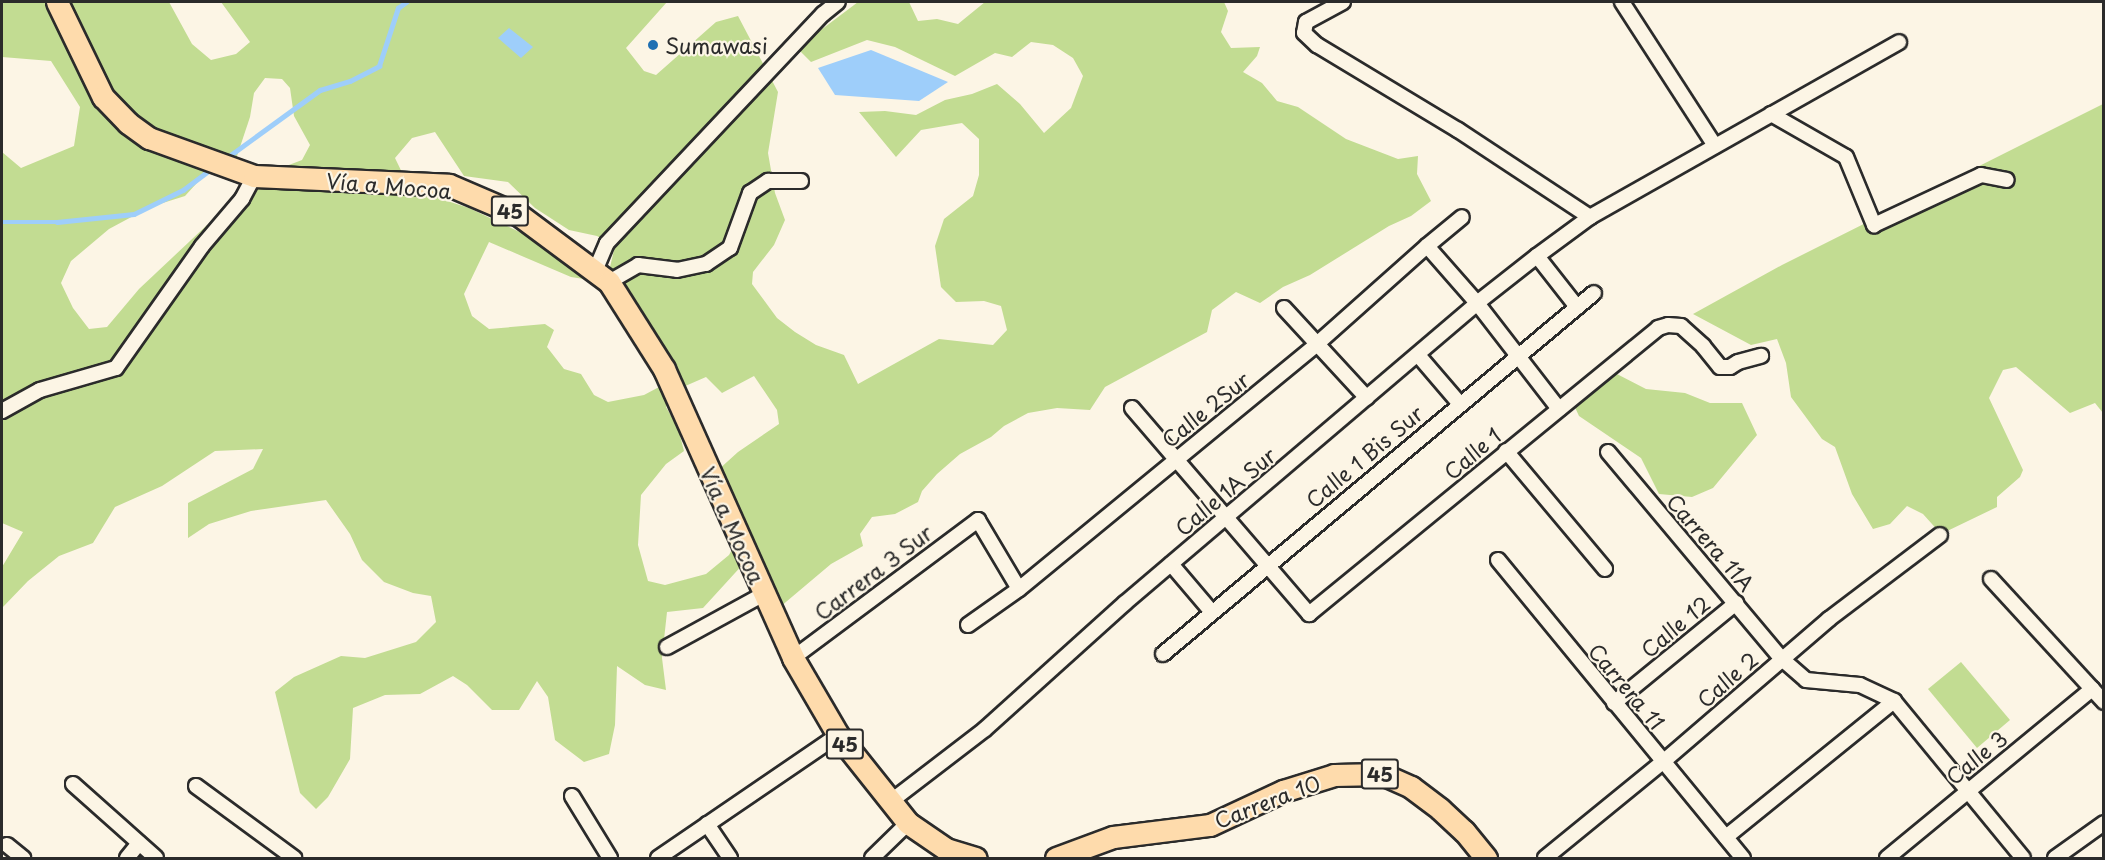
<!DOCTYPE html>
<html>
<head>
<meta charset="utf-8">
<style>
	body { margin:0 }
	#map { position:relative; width:2105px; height:860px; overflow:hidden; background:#fcf5e5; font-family:"Playpen Sans",sans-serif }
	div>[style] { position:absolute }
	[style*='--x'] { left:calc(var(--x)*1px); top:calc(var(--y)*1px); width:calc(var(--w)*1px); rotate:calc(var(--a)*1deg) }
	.green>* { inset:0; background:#c2dc92 }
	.water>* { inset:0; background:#9ecefa }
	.stream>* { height:4.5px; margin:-2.25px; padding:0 2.25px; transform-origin:2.25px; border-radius:2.25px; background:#9ecefa }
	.roads { filter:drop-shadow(2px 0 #2b2b2b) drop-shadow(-2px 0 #2b2b2b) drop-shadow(0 2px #2b2b2b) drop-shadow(0 -2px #2b2b2b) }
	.minor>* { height:14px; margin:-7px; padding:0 7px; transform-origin:7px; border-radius:7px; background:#fcf5e5 }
	.primary>* { height:21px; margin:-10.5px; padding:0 10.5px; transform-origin:10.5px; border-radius:10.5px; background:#fedbac }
	.dots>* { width:16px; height:16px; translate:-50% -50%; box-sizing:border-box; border:3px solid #fcf5e5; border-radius:50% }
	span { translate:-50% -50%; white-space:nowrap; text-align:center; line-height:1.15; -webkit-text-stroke:4.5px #fcf5e5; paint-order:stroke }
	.shield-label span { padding:2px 4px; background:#fcf5e5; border:2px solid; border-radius:4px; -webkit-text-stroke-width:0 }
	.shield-label { font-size:20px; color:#2b2b2b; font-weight:700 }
	.poi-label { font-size:21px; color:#2b2b2b }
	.left { translate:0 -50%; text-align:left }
	.street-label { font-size:21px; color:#2b2b2b }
	.frame { position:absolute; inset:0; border:3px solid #2b2b2b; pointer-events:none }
</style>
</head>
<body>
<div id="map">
	<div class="green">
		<div style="clip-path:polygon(evenodd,2px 2px,169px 2px,192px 44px,211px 60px,236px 54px,250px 42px,221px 2px,667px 2px,626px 48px,644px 71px,656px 75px,716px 22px,738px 16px,778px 92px,768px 153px,775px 193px,785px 220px,774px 245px,753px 272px,752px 284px,777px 318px,795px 332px,816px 345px,844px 355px,858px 384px,939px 339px,993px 345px,1007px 330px,1001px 306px,984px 301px,956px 302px,941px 287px,935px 246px,944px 219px,973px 196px,979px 175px,979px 139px,962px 123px,921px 130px,896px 157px,859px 112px,885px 111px,916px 115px,945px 100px,972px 94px,997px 84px,1020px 104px,1044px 133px,1071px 108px,1083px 76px,1073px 58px,1053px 45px,1031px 42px,1012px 57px,995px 53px,955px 76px,895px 47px,867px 40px,811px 62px,797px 48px,858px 2px,909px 2px,918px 21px,937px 19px,958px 24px,985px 2px,1224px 2px,1228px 11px,1221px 32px,1231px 48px,1260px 47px,1257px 56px,1243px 72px,1262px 83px,1277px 101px,1298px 107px,1346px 139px,1398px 159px,1418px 156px,1417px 174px,1431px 201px,1411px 216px,1389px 226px,1310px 275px,1283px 287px,1260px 303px,1236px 292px,1212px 310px,1207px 332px,1105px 387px,1090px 410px,1057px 408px,1028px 413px,1004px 426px,991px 437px,960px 454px,937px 474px,922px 491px,918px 502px,895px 514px,872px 517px,860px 534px,863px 546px,831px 564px,780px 607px,765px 587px,756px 550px,703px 608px,667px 612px,662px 658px,666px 690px,645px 685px,617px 666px,615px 725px,609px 754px,584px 762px,555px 740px,548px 697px,537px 681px,519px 710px,492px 710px,467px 685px,453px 676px,420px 694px,385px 695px,353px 708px,350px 759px,328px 797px,316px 809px,300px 793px,275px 692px,294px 677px,341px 656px,365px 658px,416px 642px,436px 622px,431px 596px,413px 593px,384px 582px,362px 560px,350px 534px,326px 500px,251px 511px,209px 524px,188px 538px,188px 503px,253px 469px,263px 449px,215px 451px,162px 486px,115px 507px,93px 543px,59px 556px,28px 581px,2px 608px,2px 567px,23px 532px,2px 523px,2px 152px,21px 168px,74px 146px,80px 107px,51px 61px,2px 57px,2px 2px,265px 78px,282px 79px,290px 88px,294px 116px,310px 145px,302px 160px,281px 168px,257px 186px,240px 212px,225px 224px,207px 225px,139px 289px,107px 327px,89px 329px,73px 308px,61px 283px,71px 261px,109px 229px,150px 207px,185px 196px,206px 173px,237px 156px,250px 117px,254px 93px,265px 78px,2px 2px,435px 132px,464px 176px,508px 182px,535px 208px,569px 230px,597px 236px,615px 246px,610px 267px,621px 298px,645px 315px,676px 378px,644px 395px,608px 402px,594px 395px,581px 374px,564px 369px,547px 347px,554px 330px,545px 324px,489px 329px,472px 316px,464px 294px,489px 242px,571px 277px,590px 280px,545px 244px,469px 208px,410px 189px,395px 158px,412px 138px,435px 132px,2px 2px,754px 376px,777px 410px,779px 424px,738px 452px,717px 471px,743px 530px,729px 555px,706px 574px,665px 585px,648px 581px,638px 545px,641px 495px,666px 464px,684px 451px,678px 428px,666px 407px,683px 387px,706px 377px,722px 393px,754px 376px)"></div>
		<div style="clip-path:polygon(2103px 104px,2103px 413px,2095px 403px,2070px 413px,2016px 367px,2003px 370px,1989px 398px,2023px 470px,2020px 477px,1997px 497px,1997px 507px,1941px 534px,1923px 514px,1907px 506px,1890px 524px,1873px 529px,1852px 494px,1835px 447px,1822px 439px,1791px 397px,1786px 363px,1777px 339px,1751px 345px,1693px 314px,1782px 265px)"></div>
		<div style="clip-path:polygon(1613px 372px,1646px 389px,1685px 393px,1710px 403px,1742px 403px,1757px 435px,1713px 488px,1692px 497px,1659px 494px,1641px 458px,1579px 416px,1573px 403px)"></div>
		<div style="clip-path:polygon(1961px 662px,2010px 720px,1977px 748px,1928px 689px)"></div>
	</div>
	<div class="water">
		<div style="clip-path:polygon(509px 28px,533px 47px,521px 58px,498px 38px)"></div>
		<div style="clip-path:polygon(871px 50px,948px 82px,919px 101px,835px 95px,818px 68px)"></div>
	</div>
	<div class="stream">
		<div style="--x:225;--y:159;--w:117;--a:-36"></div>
		<div style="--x:320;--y:90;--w:31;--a:-17"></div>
		<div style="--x:350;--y:81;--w:33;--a:-27"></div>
		<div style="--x:379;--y:66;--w:61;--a:-71.9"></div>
		<div style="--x:398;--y:8;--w:10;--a:-37"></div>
		<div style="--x:2;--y:222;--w:55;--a:0"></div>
		<div style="--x:57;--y:222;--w:77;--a:-5.9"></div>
		<div style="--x:134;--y:214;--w:55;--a:-26.1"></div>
		<div style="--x:183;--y:190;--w:39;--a:-37"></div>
	</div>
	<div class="roads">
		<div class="minor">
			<div style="--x:1343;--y:2;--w:42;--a:151.6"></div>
			<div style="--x:1306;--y:22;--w:11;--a:100"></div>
			<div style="--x:1304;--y:33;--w:18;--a:43"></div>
			<div style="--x:1317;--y:45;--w:165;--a:31.1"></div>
			<div style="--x:1458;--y:130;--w:158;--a:33.4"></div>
			<div style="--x:1622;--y:2;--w:171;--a:57.1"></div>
			<div style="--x:1771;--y:114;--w:86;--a:29.8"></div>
			<div style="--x:1846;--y:157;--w:74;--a:67.6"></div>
			<div style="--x:1874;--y:225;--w:118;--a:-25"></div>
			<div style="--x:1981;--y:175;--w:26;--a:11"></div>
			<div style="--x:1427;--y:246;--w:76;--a:48.7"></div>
			<div style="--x:1477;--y:303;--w:134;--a:52.3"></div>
			<div style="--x:1537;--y:256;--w:65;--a:51.9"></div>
			<div style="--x:595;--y:271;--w:30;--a:-67"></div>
			<div style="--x:607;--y:243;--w:315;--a:-46.7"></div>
			<div style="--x:823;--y:14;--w:19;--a:-39"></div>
			<div style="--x:609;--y:282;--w:34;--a:-30"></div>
			<div style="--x:638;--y:265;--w:39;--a:7"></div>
			<div style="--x:677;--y:270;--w:30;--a:-12"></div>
			<div style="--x:706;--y:264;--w:29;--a:-34"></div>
			<div style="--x:730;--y:248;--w:59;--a:-70"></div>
			<div style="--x:750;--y:193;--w:22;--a:-34"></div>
			<div style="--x:768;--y:181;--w:33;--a:0"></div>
			<div style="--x:1284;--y:308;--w:122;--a:47.3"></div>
			<div style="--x:1418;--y:355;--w:65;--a:49.4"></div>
			<div style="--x:1132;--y:408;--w:272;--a:49.3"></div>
			<div style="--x:1309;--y:614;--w:451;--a:-39.3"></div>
			<div style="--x:1658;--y:328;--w:10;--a:-17"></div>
			<div style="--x:1668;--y:325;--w:13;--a:4"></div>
			<div style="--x:1681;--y:326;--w:30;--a:42"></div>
			<div style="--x:1703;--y:346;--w:27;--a:51"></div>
			<div style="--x:1720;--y:367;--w:10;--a:0"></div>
			<div style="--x:1730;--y:367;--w:9;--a:-32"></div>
			<div style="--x:1738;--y:362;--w:24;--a:-15"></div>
			<div style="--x:2;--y:411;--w:43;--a:-28.9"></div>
			<div style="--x:40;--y:390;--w:79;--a:-16.1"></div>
			<div style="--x:116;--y:368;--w:149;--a:-54.8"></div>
			<div style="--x:202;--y:246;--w:62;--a:-49.6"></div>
			<div style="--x:242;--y:199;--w:26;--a:-62"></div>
			<div style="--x:1506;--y:451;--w:154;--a:50"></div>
			<div style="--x:1608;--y:452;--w:270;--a:50"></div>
			<div style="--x:1782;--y:659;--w:32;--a:41"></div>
			<div style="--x:1806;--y:680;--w:54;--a:5.3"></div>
			<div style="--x:1860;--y:685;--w:38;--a:25"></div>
			<div style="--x:1894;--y:701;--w:203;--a:50.6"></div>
			<div style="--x:1498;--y:560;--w:386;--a:50.6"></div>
			<div style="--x:1171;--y:564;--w:62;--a:49.6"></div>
			<div style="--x:1991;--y:579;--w:167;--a:47.4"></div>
			<div style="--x:968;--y:625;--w:62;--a:-35.2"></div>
			<div style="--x:1019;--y:589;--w:387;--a:-39.4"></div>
			<div style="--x:1318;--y:343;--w:146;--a:-41.7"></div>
			<div style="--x:1427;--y:246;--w:45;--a:-39.6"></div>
			<div style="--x:667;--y:647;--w:111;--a:-28.7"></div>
			<div style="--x:1163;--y:654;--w:562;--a:-39.95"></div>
			<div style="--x:793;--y:658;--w:231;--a:-36.7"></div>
			<div style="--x:978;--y:520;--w:80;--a:59.3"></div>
			<div style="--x:1614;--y:703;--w:158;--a:-39.3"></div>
			<div style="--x:73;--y:784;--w:111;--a:41.7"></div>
			<div style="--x:196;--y:786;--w:122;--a:36.3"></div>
			<div style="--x:572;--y:796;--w:73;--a:58.5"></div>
			<div style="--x:890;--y:802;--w:120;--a:-37.5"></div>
			<div style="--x:985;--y:729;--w:188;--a:-42"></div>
			<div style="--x:1125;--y:603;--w:462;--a:-40.4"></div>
			<div style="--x:1477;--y:303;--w:76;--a:-38.1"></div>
			<div style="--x:1537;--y:256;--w:66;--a:-36.3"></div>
			<div style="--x:1590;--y:217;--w:355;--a:-29.5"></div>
			<div style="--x:707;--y:824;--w:41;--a:55.9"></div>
			<div style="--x:1726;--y:837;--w:216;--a:-39"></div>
			<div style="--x:7;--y:845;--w:21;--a:39"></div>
			<div style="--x:127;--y:858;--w:19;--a:-51"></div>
			<div style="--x:658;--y:858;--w:218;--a:-34.3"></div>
			<div style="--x:872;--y:858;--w:50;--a:-44.2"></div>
			<div style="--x:1545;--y:858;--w:154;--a:-39.2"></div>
			<div style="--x:1664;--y:761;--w:218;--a:-40.7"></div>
			<div style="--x:1829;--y:619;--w:139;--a:-37.1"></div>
			<div style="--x:1887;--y:858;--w:266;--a:-39.5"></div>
			<div style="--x:2055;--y:858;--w:60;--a:-35.5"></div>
		</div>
		<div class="primary">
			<div style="--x:57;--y:2;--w:106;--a:64.2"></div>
			<div style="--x:103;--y:97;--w:36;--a:46"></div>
			<div style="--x:128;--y:123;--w:26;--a:36"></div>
			<div style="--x:149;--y:138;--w:112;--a:19.9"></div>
			<div style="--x:254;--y:176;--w:195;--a:2.6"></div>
			<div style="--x:449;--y:185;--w:76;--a:23.2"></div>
			<div style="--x:519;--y:215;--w:112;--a:36.7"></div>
			<div style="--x:609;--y:282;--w:103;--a:57.7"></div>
			<div style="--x:664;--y:369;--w:316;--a:65.9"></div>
			<div style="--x:793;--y:658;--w:89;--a:59.7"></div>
			<div style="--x:838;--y:735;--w:112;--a:51.5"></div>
			<div style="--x:908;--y:823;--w:46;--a:34.4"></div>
			<div style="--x:946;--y:849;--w:31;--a:17"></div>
			<div style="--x:1056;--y:858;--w:61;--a:-20.2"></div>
			<div style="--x:1113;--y:837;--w:98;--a:-7.1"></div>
			<div style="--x:1210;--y:825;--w:81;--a:-25"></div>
			<div style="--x:1283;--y:791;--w:53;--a:-17.4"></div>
			<div style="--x:1334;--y:775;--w:48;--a:-1.2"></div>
			<div style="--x:1382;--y:774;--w:32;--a:24"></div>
			<div style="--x:1411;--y:787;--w:36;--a:37"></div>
			<div style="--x:1440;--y:809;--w:33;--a:43"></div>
			<div style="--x:1464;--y:831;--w:35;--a:51"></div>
		</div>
	</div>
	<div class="dots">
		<div style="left:653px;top:45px;background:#1f6fb2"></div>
	</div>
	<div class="shield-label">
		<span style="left:510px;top:211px">45</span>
		<span style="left:845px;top:744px">45</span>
		<span style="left:1380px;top:774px">45</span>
	</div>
	<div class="poi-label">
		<span class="left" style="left:665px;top:45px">Sumawasi</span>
	</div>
	<div class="street-label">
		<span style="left:389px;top:185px;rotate:5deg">Vía a Mocoa</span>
		<span style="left:1205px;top:409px;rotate:-39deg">Calle 2Sur</span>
		<span style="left:1472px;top:453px;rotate:-40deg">Calle 1</span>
		<span style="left:1364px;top:456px;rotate:-40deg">Calle 1 Bis Sur</span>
		<span style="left:1225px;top:491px;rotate:-40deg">Calle 1A Sur</span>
		<span style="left:733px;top:525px;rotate:66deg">Vía a Mocoa</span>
		<span style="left:1711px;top:542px;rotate:49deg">Carrera 11A</span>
		<span style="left:873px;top:572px;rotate:-37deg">Carrera 3 Sur</span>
		<span style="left:1675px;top:626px;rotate:-40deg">Calle 12</span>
		<span style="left:1727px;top:679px;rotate:-41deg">Calle 2</span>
		<span style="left:1627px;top:686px;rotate:50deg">Carrera 11</span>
		<span style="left:1976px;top:757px;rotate:-39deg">Calle 3</span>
		<span style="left:1267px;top:801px;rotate:-21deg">Carrera 10</span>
	</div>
	<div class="frame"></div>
</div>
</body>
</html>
